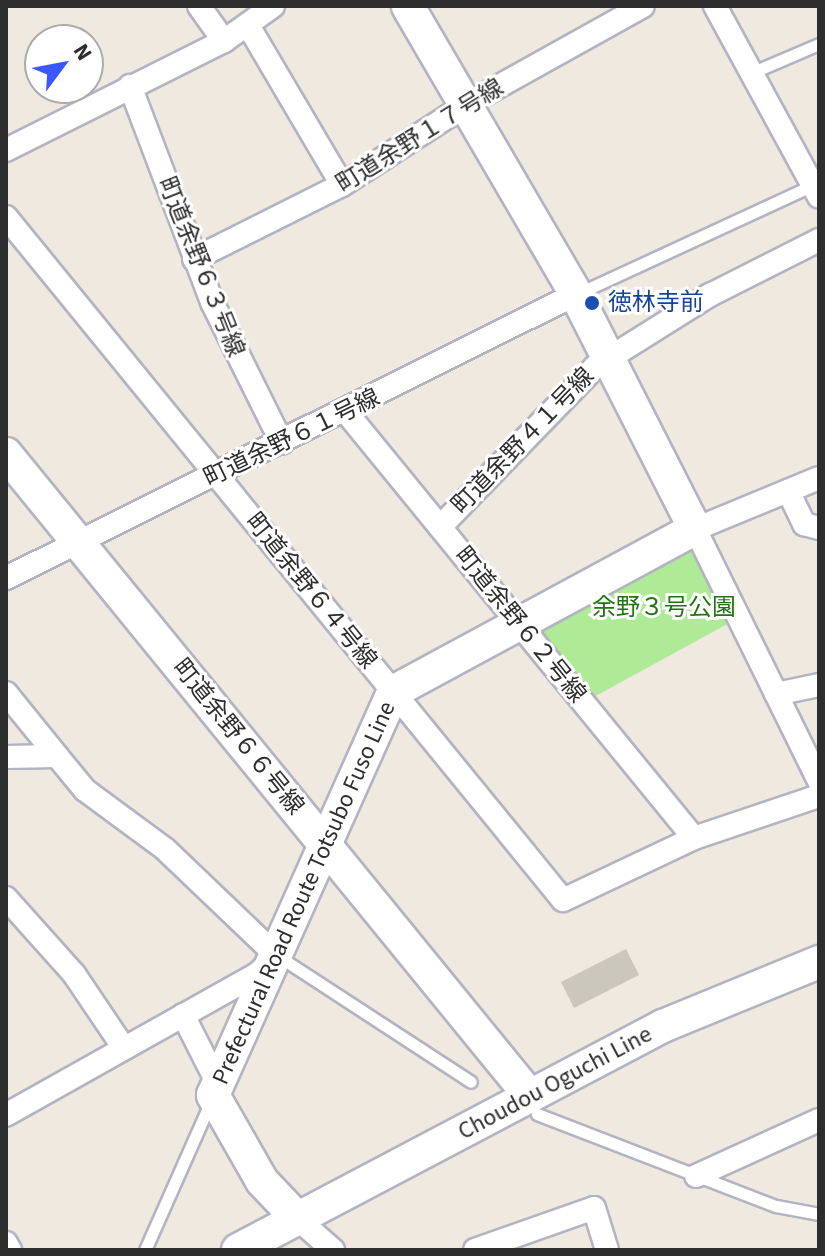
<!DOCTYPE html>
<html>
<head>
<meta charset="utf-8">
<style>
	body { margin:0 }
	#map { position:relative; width:825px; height:1256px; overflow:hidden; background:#efe9df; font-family:"Source Sans 3","Noto Sans JP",sans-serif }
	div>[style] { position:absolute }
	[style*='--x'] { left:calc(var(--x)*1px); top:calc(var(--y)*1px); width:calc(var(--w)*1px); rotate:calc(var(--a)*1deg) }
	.green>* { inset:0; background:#afea97 }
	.building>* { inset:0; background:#cbc7bd }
	.roads { filter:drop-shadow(2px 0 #b3b4c2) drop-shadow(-2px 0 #b3b4c2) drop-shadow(0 2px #b3b4c2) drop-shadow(0 -2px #b3b4c2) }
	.lane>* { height:11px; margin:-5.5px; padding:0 5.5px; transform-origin:5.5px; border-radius:5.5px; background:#fff }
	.street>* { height:22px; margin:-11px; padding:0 11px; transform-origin:11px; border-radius:11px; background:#fff }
	.secondary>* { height:32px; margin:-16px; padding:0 16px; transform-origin:16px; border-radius:16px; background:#fff }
	.dots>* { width:22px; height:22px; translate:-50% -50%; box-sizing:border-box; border:4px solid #fff; border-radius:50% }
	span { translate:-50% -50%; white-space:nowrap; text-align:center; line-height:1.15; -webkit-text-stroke:6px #fff; paint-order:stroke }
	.street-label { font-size:24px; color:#2d2d2d }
	.transit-label { font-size:24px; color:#164399 }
	.left { translate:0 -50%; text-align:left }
	.park-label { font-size:24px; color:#237314 }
	.frame { position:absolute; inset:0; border:8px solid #2d2d2d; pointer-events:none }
	.north { position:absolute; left:24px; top:24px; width:80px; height:80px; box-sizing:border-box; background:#fff; border:2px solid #ababab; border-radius:50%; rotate:58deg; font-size:22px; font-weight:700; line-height:32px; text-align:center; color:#2d2d2d }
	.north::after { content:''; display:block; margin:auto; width:28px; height:36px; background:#3c57ff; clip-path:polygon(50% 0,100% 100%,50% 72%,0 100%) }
</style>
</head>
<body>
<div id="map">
	<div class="green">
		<div style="clip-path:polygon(685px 545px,695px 549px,731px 622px,592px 698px,539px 633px,541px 623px)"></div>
	</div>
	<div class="building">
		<div style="clip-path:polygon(626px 949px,639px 975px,574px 1008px,561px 982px)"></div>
	</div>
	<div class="roads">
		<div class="lane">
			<div style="--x:751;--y:73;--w:74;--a:-23.1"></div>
			<div style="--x:577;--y:294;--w:260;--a:-24.8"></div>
			<div style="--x:278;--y:956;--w:230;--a:33.1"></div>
			<div style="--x:537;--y:1114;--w:256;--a:21.1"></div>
			<div style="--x:776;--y:1206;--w:44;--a:10.5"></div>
			<div style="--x:145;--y:1250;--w:161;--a:-66.1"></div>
		</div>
		<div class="street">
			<div style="--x:199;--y:6;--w:43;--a:54.5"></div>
			<div style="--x:715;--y:6;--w:217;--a:61.4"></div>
			<div style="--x:249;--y:27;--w:183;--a:59.5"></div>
			<div style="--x:130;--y:86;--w:231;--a:69.2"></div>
			<div style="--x:212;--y:302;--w:157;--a:63.6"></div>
			<div style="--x:6;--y:150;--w:244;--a:-26.6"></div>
			<div style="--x:224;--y:41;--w:60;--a:-35.5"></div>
			<div style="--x:6;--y:217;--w:881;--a:50.8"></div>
			<div style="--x:563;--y:900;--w:145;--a:-25.3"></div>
			<div style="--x:694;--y:838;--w:132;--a:-18.6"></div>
			<div style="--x:194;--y:259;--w:165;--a:-26.6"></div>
			<div style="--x:342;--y:185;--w:149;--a:-32.9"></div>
			<div style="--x:467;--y:104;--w:201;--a:-29.1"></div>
			<div style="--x:346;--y:412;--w:550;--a:50.75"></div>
			<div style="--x:819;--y:478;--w:134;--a:157.6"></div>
			<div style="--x:695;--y:529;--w:281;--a:63.8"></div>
			<div style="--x:788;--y:491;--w:37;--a:64"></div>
			<div style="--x:804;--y:524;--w:16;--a:15"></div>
			<div style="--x:440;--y:527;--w:223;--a:-45.9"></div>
			<div style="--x:595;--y:367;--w:136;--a:-32.1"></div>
			<div style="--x:710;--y:295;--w:122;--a:-26.8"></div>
			<div style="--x:6;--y:578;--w:637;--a:-26.48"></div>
			<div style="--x:6;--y:693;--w:81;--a:51"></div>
			<div style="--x:776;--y:694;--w:44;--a:-11.8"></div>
			<div style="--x:6;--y:757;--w:51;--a:-1.1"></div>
			<div style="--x:57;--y:756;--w:44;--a:50.5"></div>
			<div style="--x:85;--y:790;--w:99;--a:36.4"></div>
			<div style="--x:165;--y:849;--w:155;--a:43.7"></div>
			<div style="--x:277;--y:956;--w:27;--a:138"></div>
			<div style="--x:257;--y:974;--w:288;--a:150.7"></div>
			<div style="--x:6;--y:898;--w:102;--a:48.2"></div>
			<div style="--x:74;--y:974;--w:89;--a:56"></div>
			<div style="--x:183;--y:1015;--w:77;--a:63.1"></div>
			<div style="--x:696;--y:1176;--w:135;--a:-24.5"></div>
			<div style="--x:298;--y:1219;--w:47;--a:41.5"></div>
			<div style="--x:6;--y:1243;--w:8;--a:60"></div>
			<div style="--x:475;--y:1250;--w:126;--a:-19.4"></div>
			<div style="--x:594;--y:1208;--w:44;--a:72.8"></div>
		</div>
		<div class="secondary">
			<div style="--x:6;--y:454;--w:829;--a:50.78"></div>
			<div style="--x:298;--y:1219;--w:52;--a:-133.5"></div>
			<div style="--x:262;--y:1181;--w:99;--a:-119.7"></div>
			<div style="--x:213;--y:1095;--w:441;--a:-65.9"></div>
			<div style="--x:393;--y:692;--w:343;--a:-28.4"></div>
			<div style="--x:695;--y:529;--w:263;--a:-116.9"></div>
			<div style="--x:576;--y:294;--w:333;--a:-120.3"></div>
			<div style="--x:238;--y:1250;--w:480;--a:-27.8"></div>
			<div style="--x:663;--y:1026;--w:169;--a:-22.3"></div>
		</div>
	</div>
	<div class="dots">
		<div style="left:592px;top:303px;background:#1a4fb4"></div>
	</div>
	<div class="street-label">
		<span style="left:420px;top:136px;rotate:-32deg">町道余野１７号線</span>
		<span style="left:201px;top:267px;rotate:68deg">町道余野６３号線</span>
		<span style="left:292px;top:438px;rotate:-26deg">町道余野６１号線</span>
		<span style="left:523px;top:441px;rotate:-46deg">町道余野４１号線</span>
		<span style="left:311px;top:591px;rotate:51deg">町道余野６４号線</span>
		<span style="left:520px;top:625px;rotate:51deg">町道余野６２号線</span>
		<span style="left:238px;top:737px;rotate:51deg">町道余野６６号線</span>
		<span style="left:304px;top:893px;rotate:-66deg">Prefectural Road Route Totsubo Fuso Line</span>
		<span style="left:555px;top:1083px;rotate:-28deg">Choudou Oguchi Line</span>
	</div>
	<div class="transit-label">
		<span class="left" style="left:608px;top:303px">徳林寺前</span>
	</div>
	<div class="park-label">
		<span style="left:664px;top:608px">余野３号公園</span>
	</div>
	<div class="frame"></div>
	<div class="north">N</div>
</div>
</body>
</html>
